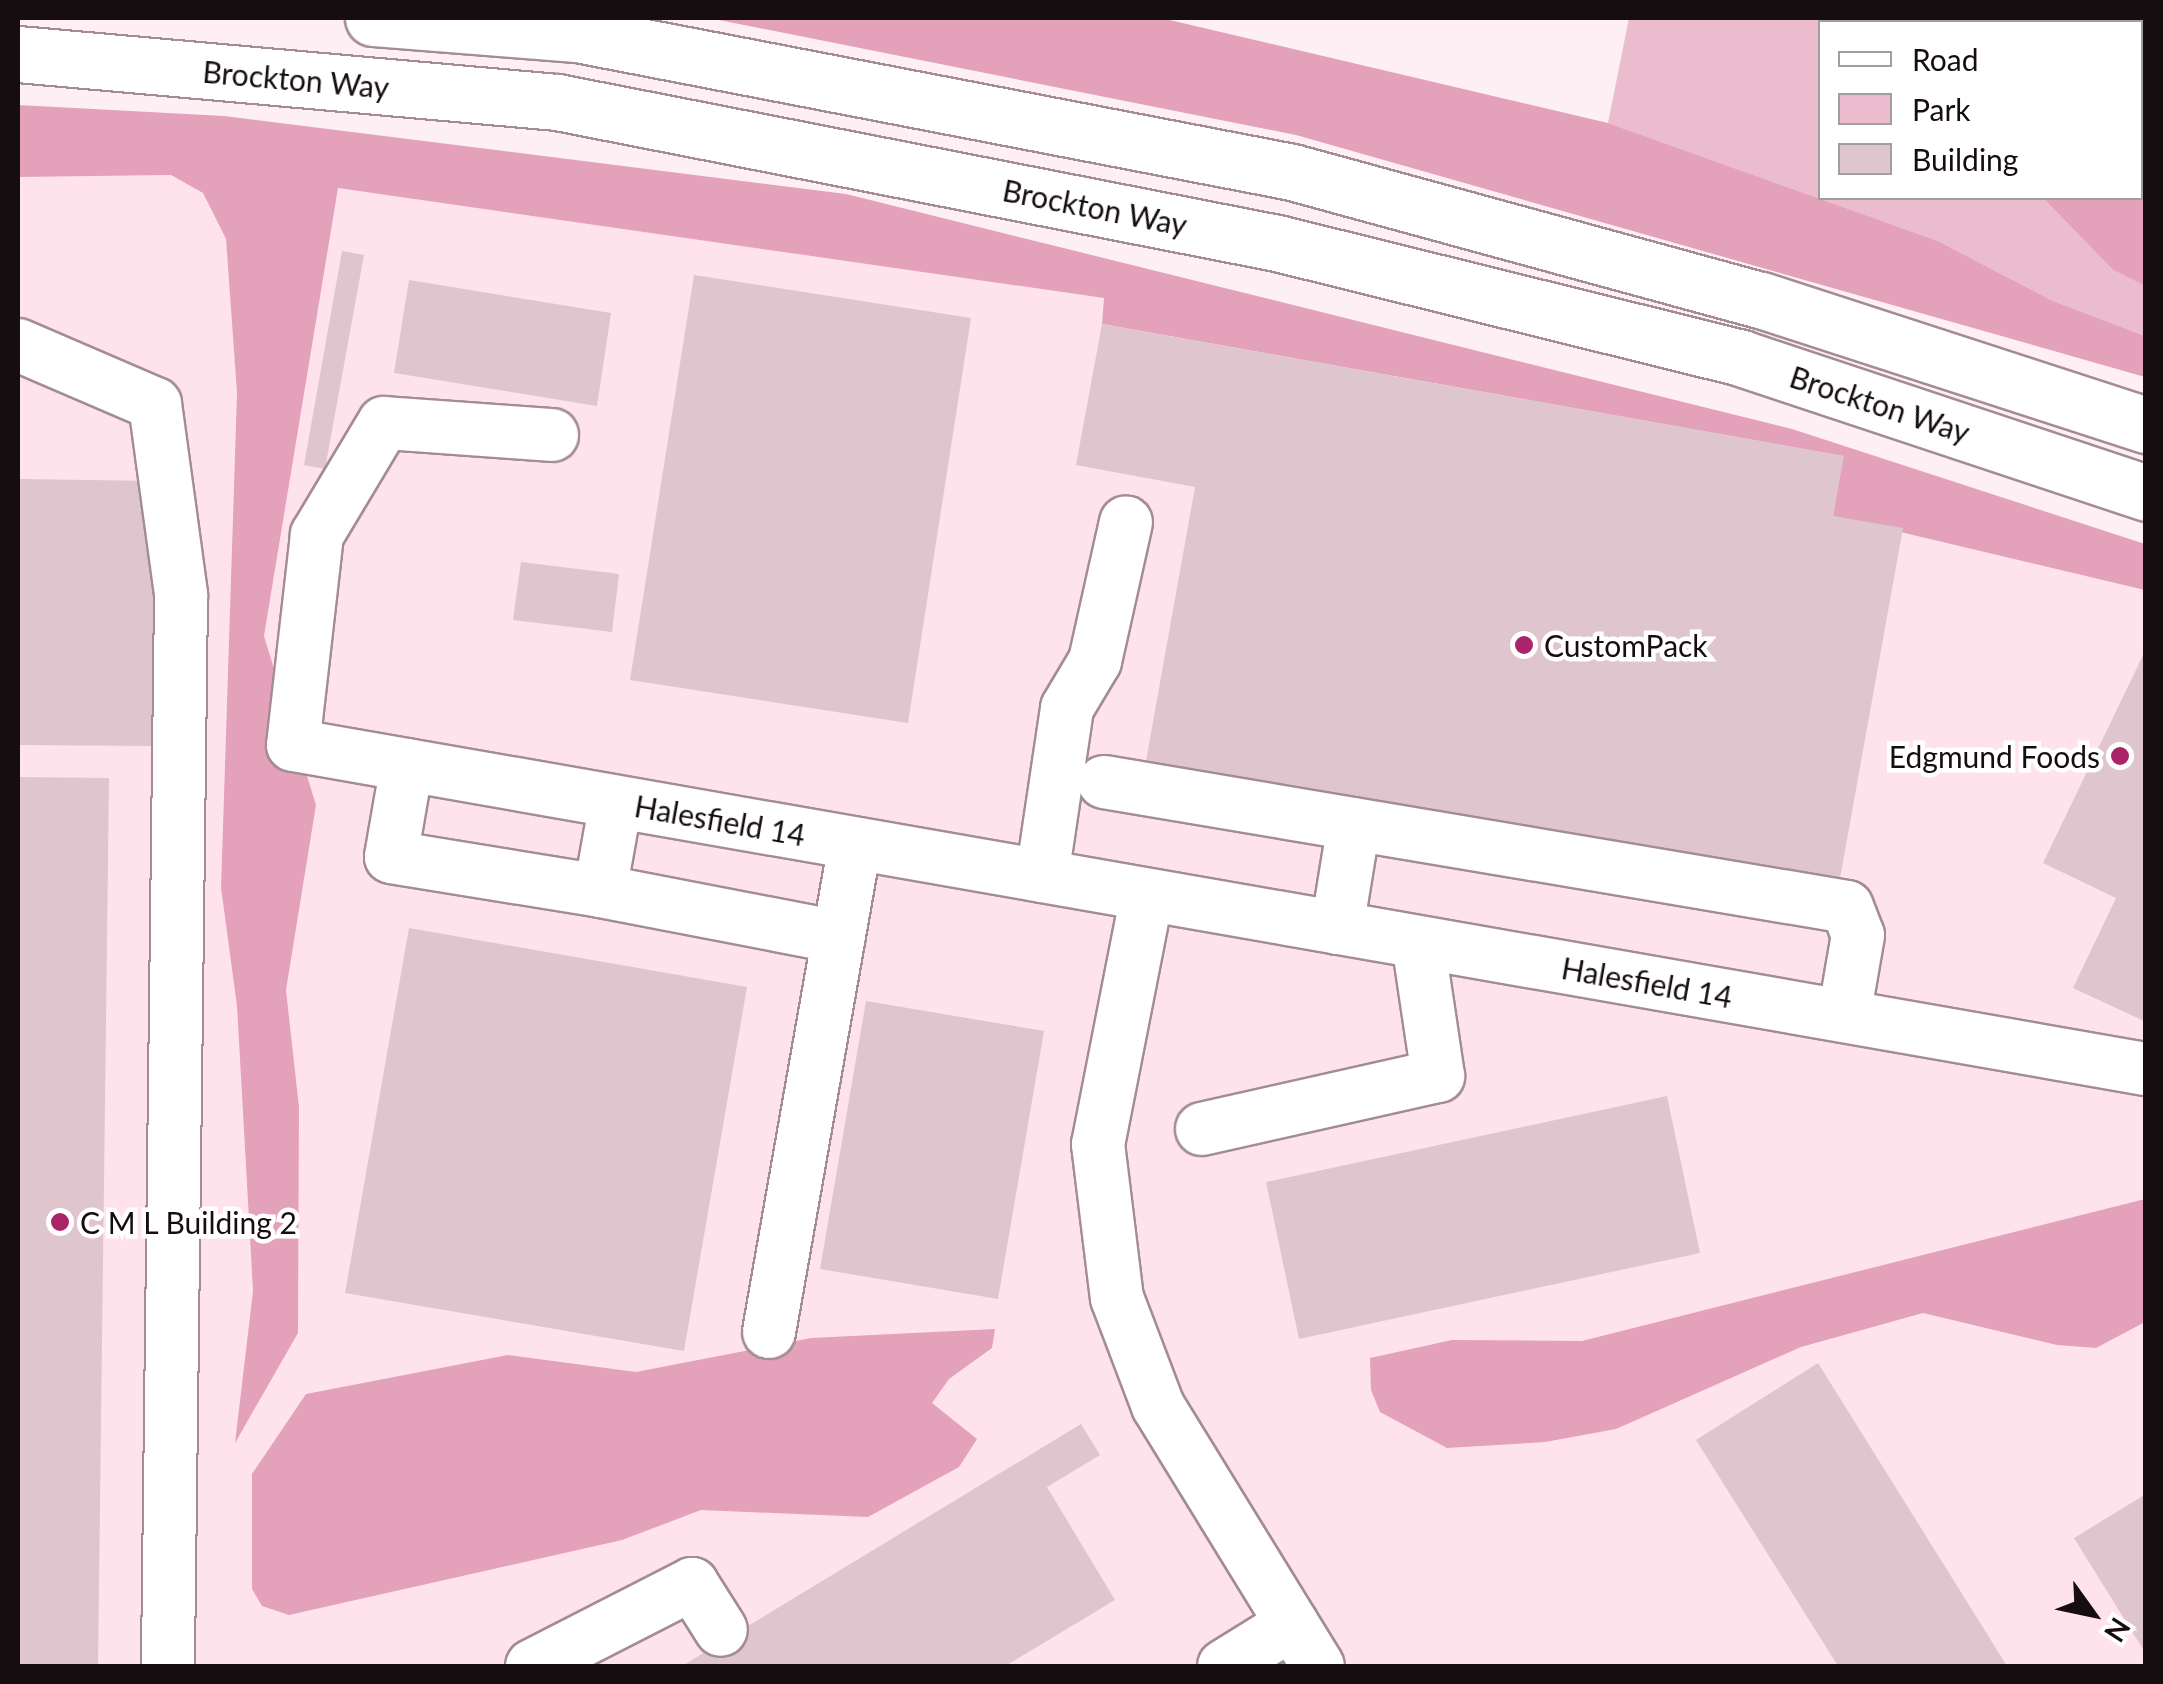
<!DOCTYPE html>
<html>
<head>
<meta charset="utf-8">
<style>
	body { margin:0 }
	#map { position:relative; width:2163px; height:1684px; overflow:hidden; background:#feeff4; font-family:Lato,sans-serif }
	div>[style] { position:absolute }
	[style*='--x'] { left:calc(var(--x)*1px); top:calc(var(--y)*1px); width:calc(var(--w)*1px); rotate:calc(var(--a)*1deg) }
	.built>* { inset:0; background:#fee3ec }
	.green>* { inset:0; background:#ebbccd }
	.forest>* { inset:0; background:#e4a1ba }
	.building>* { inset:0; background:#dec5ce }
	.roads { filter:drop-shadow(2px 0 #a38c94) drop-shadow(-2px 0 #a38c94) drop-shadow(0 2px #a38c94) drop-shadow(0 -2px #a38c94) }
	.minor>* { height:52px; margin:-26px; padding:0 26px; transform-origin:26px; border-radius:26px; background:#fff }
	.highway>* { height:55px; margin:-27.5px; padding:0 27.5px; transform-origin:27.5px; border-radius:27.5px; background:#fff }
	.dots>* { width:28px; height:28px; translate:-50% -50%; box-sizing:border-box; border:5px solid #fff; border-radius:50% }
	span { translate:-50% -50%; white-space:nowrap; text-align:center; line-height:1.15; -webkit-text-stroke:9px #fff; paint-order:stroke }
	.street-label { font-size:30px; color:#150d10 }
	.poi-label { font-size:30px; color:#150d10 }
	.left { translate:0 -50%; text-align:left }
	.right { translate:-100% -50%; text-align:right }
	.frame { position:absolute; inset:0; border:20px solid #150d10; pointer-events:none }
	.legend { position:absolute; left:1818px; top:20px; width:325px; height:180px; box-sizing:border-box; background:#fff; border:2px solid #a19e9f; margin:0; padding:12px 18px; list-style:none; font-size:30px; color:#150d10 }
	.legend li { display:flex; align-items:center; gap:20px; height:50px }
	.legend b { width:50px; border:2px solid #a19e9f }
	.north { position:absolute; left:2043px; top:1564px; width:100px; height:100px; -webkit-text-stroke:8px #fff; paint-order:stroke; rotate:123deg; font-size:28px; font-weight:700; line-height:40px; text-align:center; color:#150d10 }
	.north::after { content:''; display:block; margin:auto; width:35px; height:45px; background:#150d10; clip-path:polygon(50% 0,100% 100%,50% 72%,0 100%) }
</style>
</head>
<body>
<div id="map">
	<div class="built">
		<div style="clip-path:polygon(171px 175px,203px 193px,226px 239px,237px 393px,221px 888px,237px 1006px,253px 1291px,236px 1440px,298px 1333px,299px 1107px,286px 990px,316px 805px,264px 636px,338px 188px,1105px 298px,1102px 324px,1833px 516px,2145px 590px,2145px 1666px,18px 1666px,18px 177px)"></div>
	</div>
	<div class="green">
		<div style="clip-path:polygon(1629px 18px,1978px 18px,1820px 22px,1820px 198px,2043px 198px,2113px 270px,2145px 286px,2145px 336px,2051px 300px,1938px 241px,1608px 123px)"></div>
	</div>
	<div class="forest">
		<div style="clip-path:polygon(709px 18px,1161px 18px,1608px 123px,1938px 241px,2051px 300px,2145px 336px,2145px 377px,1296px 135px)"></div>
		<div style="clip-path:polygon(1978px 18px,2145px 18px,2145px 286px,2113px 270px,2043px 198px,2140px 198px,2140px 22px,1978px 22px)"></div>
		<div style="clip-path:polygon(18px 105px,224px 116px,846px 194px,1792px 429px,2145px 544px,2145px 590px,1833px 516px,1843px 456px,1102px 324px,1104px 298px,338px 188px,264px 636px,316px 805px,286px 990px,299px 1107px,298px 1333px,235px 1443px,253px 1291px,237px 1006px,221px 888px,237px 393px,226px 239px,203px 193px,171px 175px,18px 177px)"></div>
		<div style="clip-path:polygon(2145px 1199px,2145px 1322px,2096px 1348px,2057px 1345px,1923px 1313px,1801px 1347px,1616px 1429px,1545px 1442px,1447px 1448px,1380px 1412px,1371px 1390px,1370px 1358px,1452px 1340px,1582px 1341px)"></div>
		<div style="clip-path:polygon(995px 1329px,992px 1348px,949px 1379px,932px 1403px,977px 1439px,959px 1467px,868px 1517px,701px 1510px,622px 1540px,289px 1615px,262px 1606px,252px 1589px,252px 1474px,306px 1394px,508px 1355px,636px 1372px,811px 1338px)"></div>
	</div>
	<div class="building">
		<div style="clip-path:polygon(342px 251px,364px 255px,325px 469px,304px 465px)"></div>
		<div style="clip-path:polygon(694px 275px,971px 318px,908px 723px,630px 680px)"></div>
		<div style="clip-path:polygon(409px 280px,611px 313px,597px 406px,394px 373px)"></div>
		<div style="clip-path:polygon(1102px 324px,1844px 456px,1833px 516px,1903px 528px,1839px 884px,1146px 761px,1195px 487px,1076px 465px)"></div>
		<div style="clip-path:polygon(18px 479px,159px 481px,155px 746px,18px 745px)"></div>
		<div style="clip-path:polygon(521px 562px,619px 574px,612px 632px,513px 620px)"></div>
		<div style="clip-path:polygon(2146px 649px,2146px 1022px,2073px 988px,2116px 898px,2043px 863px)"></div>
		<div style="clip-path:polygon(18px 777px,109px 778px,98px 1666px,18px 1666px)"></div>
		<div style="clip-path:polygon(409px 928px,747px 987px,684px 1351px,345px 1293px)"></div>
		<div style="clip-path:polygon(866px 1001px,1044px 1031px,998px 1299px,820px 1269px)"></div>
		<div style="clip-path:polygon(1667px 1096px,1700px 1253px,1299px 1339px,1266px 1182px)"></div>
		<div style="clip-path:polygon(1818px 1363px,2007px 1666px,1838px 1666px,1696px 1440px)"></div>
		<div style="clip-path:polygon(1081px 1424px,1100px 1455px,1047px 1487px,1115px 1600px,1005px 1666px,682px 1666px)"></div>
		<div style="clip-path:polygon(2146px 1494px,2146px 1654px,2074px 1538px)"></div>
	</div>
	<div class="roads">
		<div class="minor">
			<div style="--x:18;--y:345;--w:149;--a:23.3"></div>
			<div style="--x:155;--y:404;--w:193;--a:82.2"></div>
			<div style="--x:181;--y:595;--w:1071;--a:90.7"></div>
			<div style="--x:552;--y:435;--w:168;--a:-175.9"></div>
			<div style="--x:384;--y:423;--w:131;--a:120.9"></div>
			<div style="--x:317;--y:535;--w:211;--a:96.5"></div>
			<div style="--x:293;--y:745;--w:1881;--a:9.92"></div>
			<div style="--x:407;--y:765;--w:93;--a:99.9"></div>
			<div style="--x:391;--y:857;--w:212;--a:9.2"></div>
			<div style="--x:1104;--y:782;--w:753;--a:9.55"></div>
			<div style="--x:1847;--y:907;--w:30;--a:69"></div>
			<div style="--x:1858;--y:935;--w:82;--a:99.8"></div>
			<div style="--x:616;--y:802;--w:90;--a:100.2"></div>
			<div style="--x:600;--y:891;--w:243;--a:10.9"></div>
			<div style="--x:1042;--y:876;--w:170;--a:-81.5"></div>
			<div style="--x:1067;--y:708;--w:55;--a:-59.2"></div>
			<div style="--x:1095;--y:661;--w:142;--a:-77.4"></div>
			<div style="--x:1147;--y:895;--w:254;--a:101.1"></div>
			<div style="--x:1098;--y:1144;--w:155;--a:83"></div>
			<div style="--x:1117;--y:1298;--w:116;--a:69.2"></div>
			<div style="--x:1158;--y:1406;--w:305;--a:58.4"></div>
			<div style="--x:1337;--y:928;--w:105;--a:-80.7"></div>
			<div style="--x:1202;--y:1129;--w:242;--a:-12.7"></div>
			<div style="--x:1438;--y:1076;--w:135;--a:-98.5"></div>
			<div style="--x:769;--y:1332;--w:496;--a:-80"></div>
			<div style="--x:532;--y:1666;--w:180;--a:-27.1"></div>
			<div style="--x:692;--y:1584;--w:54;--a:57.8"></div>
			<div style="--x:1224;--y:1666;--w:80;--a:-31.7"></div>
		</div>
		<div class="highway">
			<div style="--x:373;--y:18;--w:205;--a:4.5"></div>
			<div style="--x:577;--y:34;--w:728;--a:10.92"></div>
			<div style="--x:1292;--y:172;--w:486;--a:15.3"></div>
			<div style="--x:1761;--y:300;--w:405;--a:18"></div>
			<div style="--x:18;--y:54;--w:541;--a:5.09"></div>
			<div style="--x:557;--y:102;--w:734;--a:11.08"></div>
			<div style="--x:1277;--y:243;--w:478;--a:13.9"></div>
			<div style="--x:1741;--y:358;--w:427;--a:18.4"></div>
		</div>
	</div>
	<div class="dots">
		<div style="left:1524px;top:645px;background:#ab246a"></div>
		<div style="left:2120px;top:756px;background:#ab246a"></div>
		<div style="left:60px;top:1222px;background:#ab246a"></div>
	</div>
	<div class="street-label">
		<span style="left:296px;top:79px;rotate:5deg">Brockton Way</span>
		<span style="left:1095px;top:207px;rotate:11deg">Brockton Way</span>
		<span style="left:1880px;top:404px;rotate:18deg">Brockton Way</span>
		<span style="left:720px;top:820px;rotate:10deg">Halesfield 14</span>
		<span style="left:1647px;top:982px;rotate:10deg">Halesfield 14</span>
	</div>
	<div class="poi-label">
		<span class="left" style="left:1544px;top:645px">CustomPack</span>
		<span class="right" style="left:2100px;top:756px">Edgmund Foods</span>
		<span class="left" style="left:80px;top:1222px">C M L Building 2</span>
	</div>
	<div class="frame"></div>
	<ul class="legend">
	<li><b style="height:12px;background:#fff"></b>Road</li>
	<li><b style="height:28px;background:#ebbccd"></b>Park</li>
	<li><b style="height:28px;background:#dec5ce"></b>Building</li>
	</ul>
	<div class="north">N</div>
</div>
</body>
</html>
